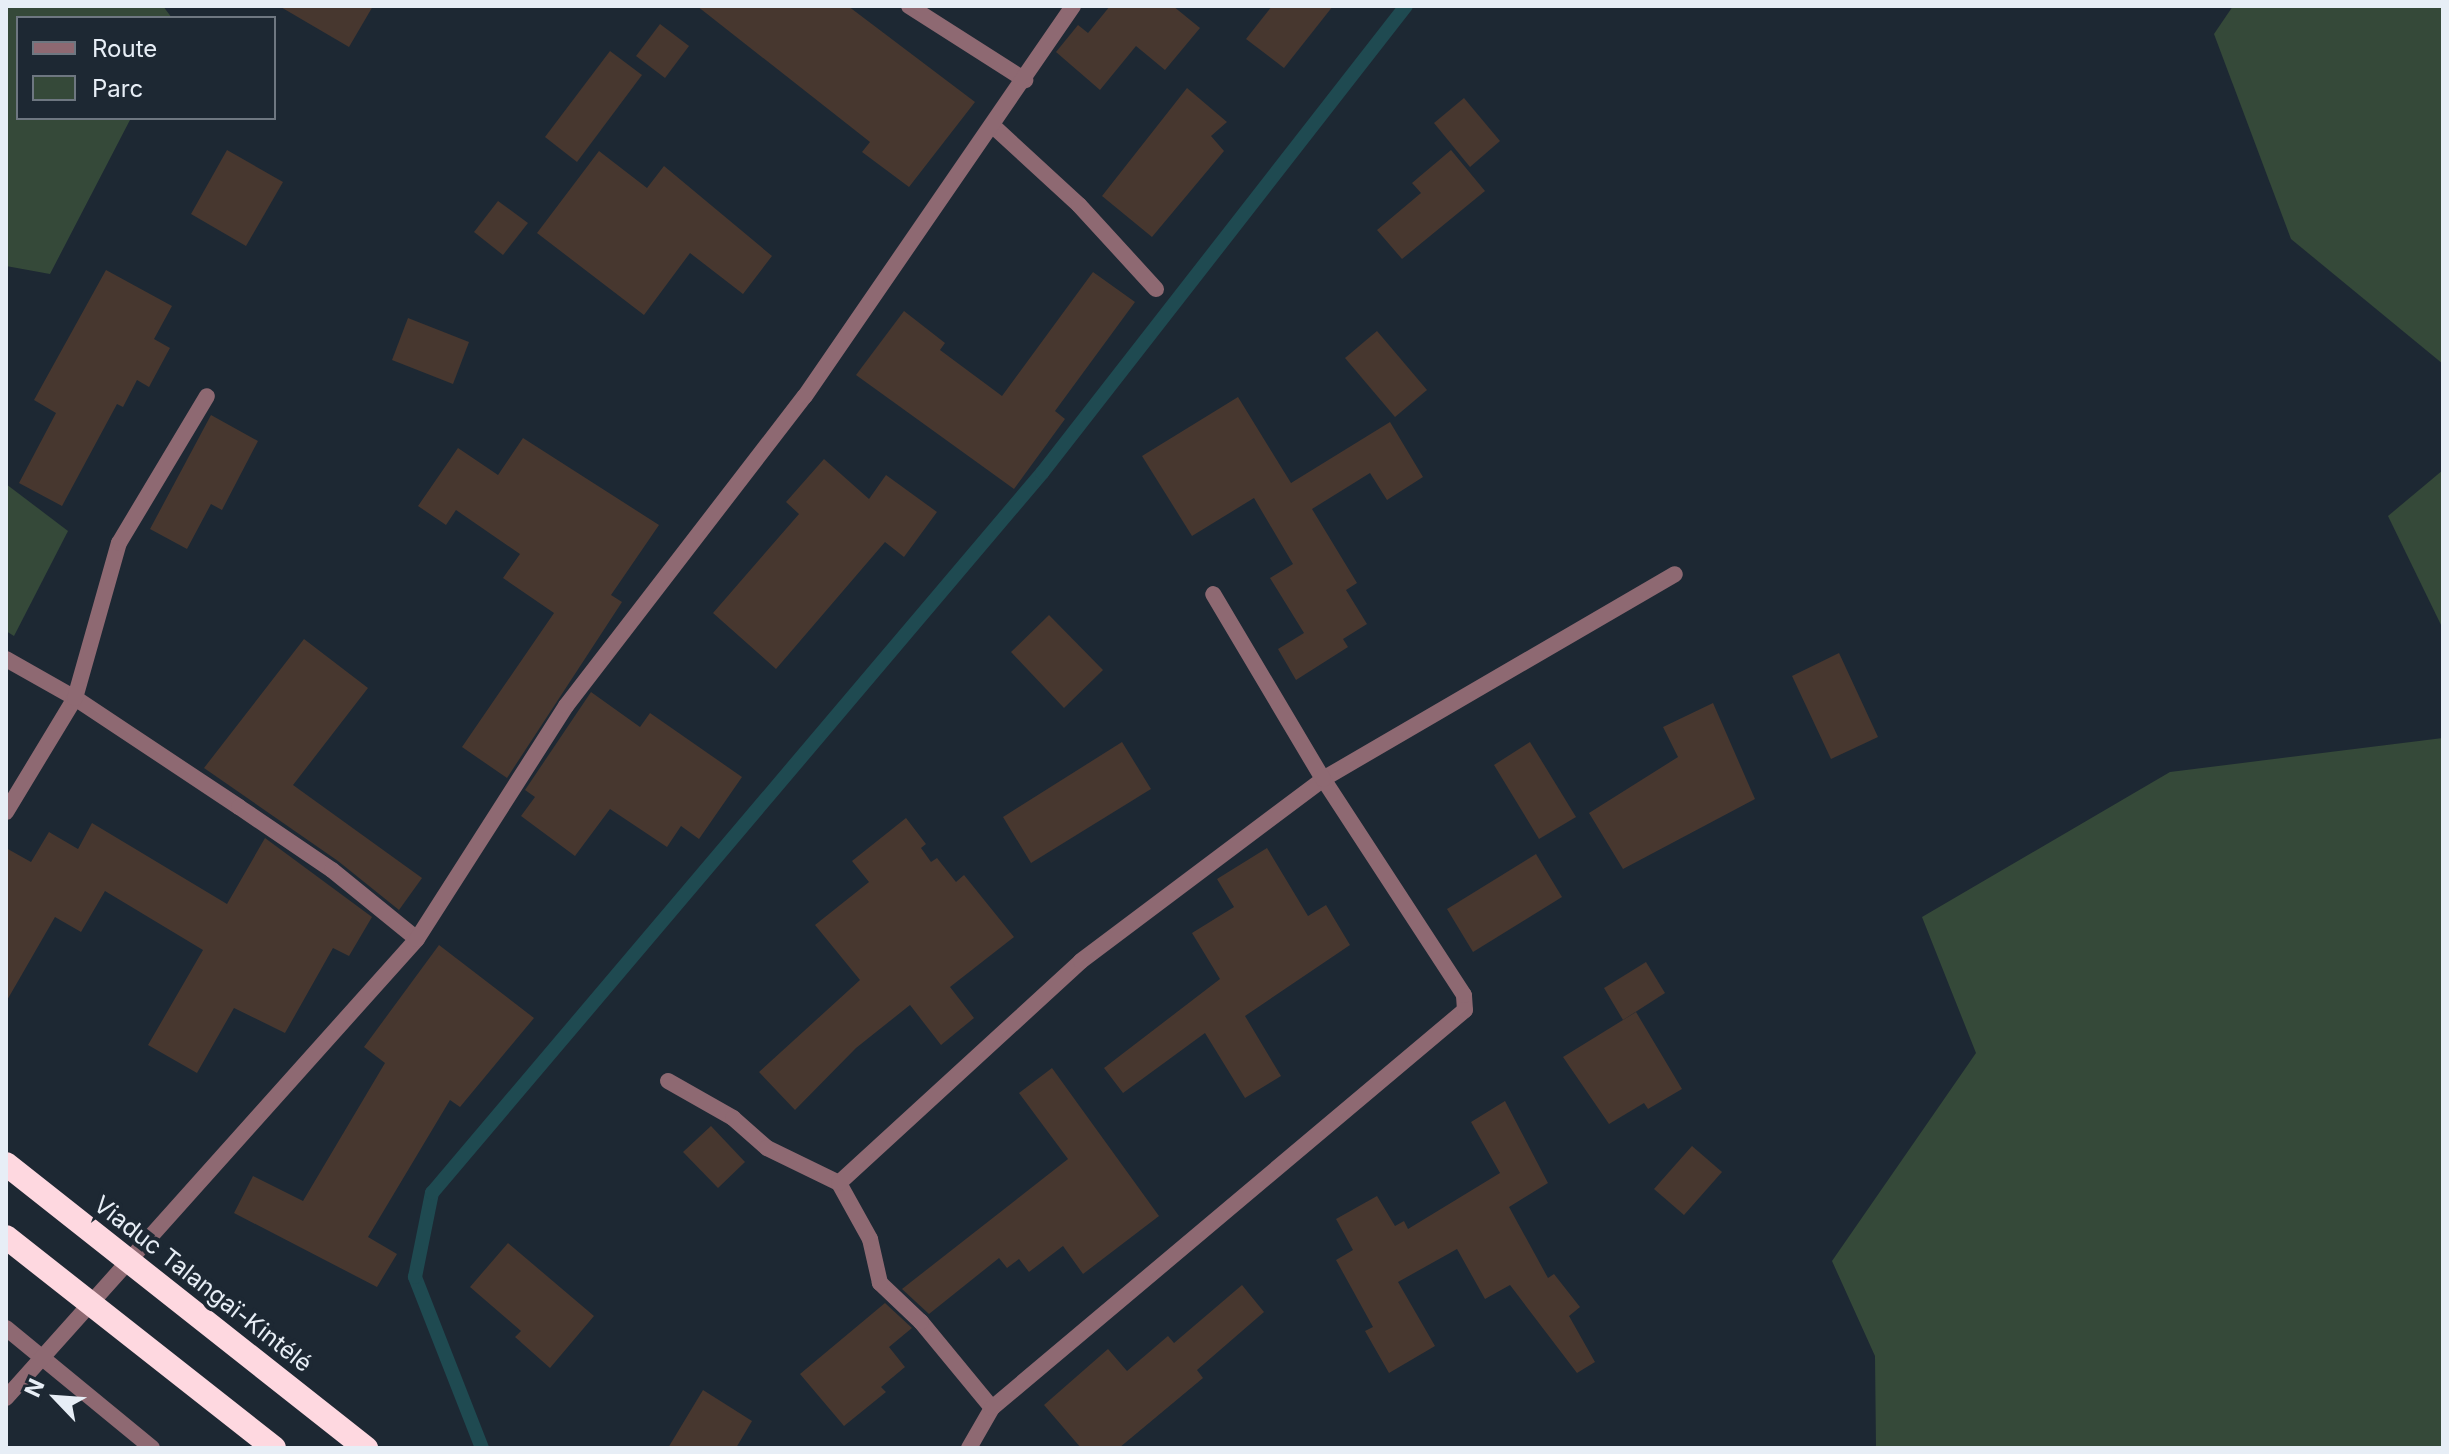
<!DOCTYPE html>
<html>
<head>
<meta charset="utf-8">
<style>
	body { margin:0 }
	#map { position:relative; width:2449px; height:1454px; overflow:hidden; background:#1d2833; font-family:Inter,sans-serif }
	div>[style] { position:absolute }
	[style*='--x'] { left:calc(var(--x)*1px); top:calc(var(--y)*1px); width:calc(var(--w)*1px); rotate:calc(var(--a)*1deg) }
	.green>* { inset:0; background:#354939 }
	.stream>* { height:14px; margin:-7px; padding:0 7px; transform-origin:7px; border-radius:7px; background:#1f4a51 }
	.building>* { inset:0; background:#47372f }
	.lane>* { height:16px; margin:-8px; padding:0 8px; transform-origin:8px; border-radius:8px; background:#8e6972 }
	.street>* { height:16px; margin:-8px; padding:0 8px; transform-origin:8px; border-radius:8px; background:#8e6972 }
	.highway>* { height:24px; margin:-12px; padding:0 12px; transform-origin:12px; border-radius:12px; background:#fed8e0 }
	span { translate:-50% -50%; white-space:nowrap; text-align:center; line-height:1.15; -webkit-text-stroke:8px #1d2833; paint-order:stroke }
	.street-label { font-size:24px; color:#e7eef6 }
	.frame { position:absolute; inset:0; border:8px solid #e7eef6; pointer-events:none }
	.legend { position:absolute; left:16px; top:16px; width:260px; height:104px; box-sizing:border-box; background:#1d2833; border:2px solid #6e7781; margin:0; padding:10px 14px; list-style:none; font-size:24px; color:#e7eef6 }
	.legend li { display:flex; align-items:center; gap:16px; height:40px }
	.legend b { width:40px; border:2px solid #6e7781 }
	.north { position:absolute; left:16px; top:1358px; width:80px; height:80px; -webkit-text-stroke:6px #1d2833; paint-order:stroke; rotate:295deg; font-size:22px; font-weight:700; line-height:32px; text-align:center; color:#e7eef6 }
	.north::after { content:''; display:block; margin:auto; width:28px; height:36px; background:#e7eef6; clip-path:polygon(50% 0,100% 100%,50% 72%,0 100%) }
</style>
</head>
<body>
<div id="map">
	<div class="green">
		<div style="clip-path:polygon(6px 6px,163px 6px,172px 18px,18px 18px,18px 118px,131px 118px,50px 274px,6px 266px)"></div>
		<div style="clip-path:polygon(2233px 6px,2443px 6px,2443px 364px,2291px 239px,2214px 34px)"></div>
		<div style="clip-path:polygon(2443px 470px,2443px 629px,2388px 516px)"></div>
		<div style="clip-path:polygon(6px 484px,68px 531px,14px 636px,6px 631px)"></div>
		<div style="clip-path:polygon(2443px 738px,2443px 1448px,1876px 1448px,1875px 1356px,1832px 1261px,1976px 1053px,1922px 917px,2170px 772px)"></div>
	</div>
	<div class="stream">
		<div style="--x:482;--y:1448;--w:184;--a:-111.4"></div>
		<div style="--x:415;--y:1277;--w:86;--a:-78.6"></div>
		<div style="--x:432;--y:1193;--w:944;--a:-49.73"></div>
		<div style="--x:1042;--y:473;--w:592;--a:-52.07"></div>
	</div>
	<div class="building">
		<div style="clip-path:polygon(279px 6px,373px 6px,349px 47px)"></div>
		<div style="clip-path:polygon(697px 6px,848px 6px,975px 102px,909px 187px,862px 152px,870px 142px)"></div>
		<div style="clip-path:polygon(1110px 6px,1173px 6px,1200px 28px,1165px 70px,1136px 46px,1100px 90px,1056px 52px,1078px 25px,1088px 33px)"></div>
		<div style="clip-path:polygon(1272px 6px,1333px 6px,1284px 68px,1246px 39px)"></div>
		<div style="clip-path:polygon(660px 24px,689px 46px,665px 78px,636px 56px)"></div>
		<div style="clip-path:polygon(610px 51px,642px 75px,577px 162px,545px 137px)"></div>
		<div style="clip-path:polygon(1187px 88px,1227px 122px,1211px 136px,1224px 151px,1152px 237px,1102px 196px)"></div>
		<div style="clip-path:polygon(1464px 98px,1500px 141px,1470px 167px,1434px 123px)"></div>
		<div style="clip-path:polygon(227px 150px,283px 182px,246px 246px,191px 214px)"></div>
		<div style="clip-path:polygon(1451px 150px,1485px 191px,1402px 259px,1377px 230px,1421px 193px,1412px 183px)"></div>
		<div style="clip-path:polygon(599px 151px,647px 188px,664px 166px,772px 256px,743px 294px,690px 253px,644px 315px,537px 233px)"></div>
		<div style="clip-path:polygon(498px 201px,528px 223px,503px 255px,474px 232px)"></div>
		<div style="clip-path:polygon(106px 270px,172px 306px,154px 339px,170px 348px,149px 387px,137px 380px,123px 407px,117px 404px,62px 506px,19px 483px,56px 413px,34px 400px)"></div>
		<div style="clip-path:polygon(1093px 272px,1135px 302px,1055px 411px,1065px 419px,1014px 489px,856px 375px,904px 311px,945px 343px,940px 350px,1002px 396px)"></div>
		<div style="clip-path:polygon(408px 318px,469px 342px,453px 384px,392px 360px)"></div>
		<div style="clip-path:polygon(1377px 331px,1427px 390px,1395px 417px,1345px 358px)"></div>
		<div style="clip-path:polygon(1238px 397px,1291px 483px,1390px 422px,1423px 477px,1387px 500px,1370px 473px,1312px 509px,1357px 583px,1346px 590px,1367px 624px,1343px 639px,1348px 647px,1296px 680px,1278px 649px,1304px 633px,1270px 578px,1293px 564px,1254px 498px,1192px 536px,1142px 456px)"></div>
		<div style="clip-path:polygon(211px 415px,258px 441px,222px 510px,211px 504px,187px 549px,150px 529px)"></div>
		<div style="clip-path:polygon(523px 438px,659px 525px,611px 595px,622px 602px,507px 778px,462px 747px,554px 613px,503px 578px,520px 554px,456px 510px,446px 525px,418px 506px,458px 448px,498px 475px)"></div>
		<div style="clip-path:polygon(824px 459px,869px 499px,886px 475px,937px 512px,904px 557px,885px 542px,776px 669px,713px 613px,799px 514px,786px 502px)"></div>
		<div style="clip-path:polygon(1049px 615px,1103px 670px,1064px 708px,1011px 652px)"></div>
		<div style="clip-path:polygon(304px 639px,368px 688px,293px 785px,422px 878px,399px 910px,338px 861px,204px 768px)"></div>
		<div style="clip-path:polygon(1839px 653px,1878px 737px,1831px 759px,1792px 676px)"></div>
		<div style="clip-path:polygon(591px 692px,640px 727px,650px 713px,742px 777px,699px 839px,681px 826px,667px 847px,610px 809px,575px 856px,521px 816px,535px 797px,525px 790px)"></div>
		<div style="clip-path:polygon(1713px 703px,1755px 799px,1623px 869px,1589px 813px,1678px 757px,1663px 727px)"></div>
		<div style="clip-path:polygon(1122px 742px,1151px 789px,1031px 863px,1003px 817px)"></div>
		<div style="clip-path:polygon(1530px 742px,1576px 817px,1539px 839px,1494px 765px)"></div>
		<div style="clip-path:polygon(906px 818px,926px 844px,921px 848px,931px 862px,937px 858px,956px 882px,964px 875px,1014px 937px,950px 987px,974px 1018px,941px 1045px,910px 1005px,856px 1048px,795px 1110px,759px 1072px,860px 980px,815px 925px,869px 882px,852px 861px)"></div>
		<div style="clip-path:polygon(92px 823px,227px 904px,265px 838px,372px 917px,349px 956px,333px 948px,285px 1033px,234px 1008px,197px 1073px,148px 1045px,203px 950px,105px 891px,81px 932px,55px 917px,6px 1002px,6px 848px,31px 862px,49px 832px,78px 849px)"></div>
		<div style="clip-path:polygon(1267px 848px,1308px 916px,1326px 905px,1350px 945px,1245px 1016px,1281px 1076px,1245px 1098px,1205px 1033px,1123px 1093px,1104px 1068px,1220px 979px,1192px 933px,1234px 907px,1217px 879px)"></div>
		<div style="clip-path:polygon(1536px 854px,1562px 897px,1473px 952px,1447px 909px)"></div>
		<div style="clip-path:polygon(439px 945px,534px 1018px,460px 1107px,450px 1100px,368px 1237px,397px 1254px,377px 1287px,234px 1213px,253px 1176px,303px 1201px,385px 1063px,364px 1047px)"></div>
		<div style="clip-path:polygon(1646px 962px,1665px 993px,1623px 1020px,1604px 988px)"></div>
		<div style="clip-path:polygon(1636px 1012px,1682px 1089px,1648px 1109px,1644px 1103px,1609px 1124px,1563px 1057px)"></div>
		<div style="clip-path:polygon(1052px 1068px,1159px 1216px,1083px 1274px,1063px 1246px,1029px 1272px,1019px 1259px,1007px 1268px,999px 1258px,929px 1314px,902px 1289px,1068px 1159px,1019px 1093px)"></div>
		<div style="clip-path:polygon(1505px 1101px,1548px 1183px,1509px 1207px,1548px 1278px,1554px 1274px,1580px 1307px,1569px 1316px,1595px 1362px,1577px 1373px,1510px 1285px,1485px 1299px,1457px 1249px,1398px 1282px,1435px 1346px,1389px 1373px,1365px 1331px,1373px 1327px,1336px 1260px,1353px 1250px,1336px 1219px,1377px 1196px,1395px 1226px,1404px 1221px,1408px 1229px,1500px 1173px,1471px 1122px)"></div>
		<div style="clip-path:polygon(711px 1126px,745px 1162px,718px 1188px,683px 1152px)"></div>
		<div style="clip-path:polygon(1692px 1146px,1722px 1172px,1684px 1215px,1654px 1189px)"></div>
		<div style="clip-path:polygon(508px 1243px,594px 1316px,550px 1368px,515px 1337px,521px 1331px,470px 1287px)"></div>
		<div style="clip-path:polygon(1242px 1285px,1264px 1312px,1197px 1370px,1203px 1378px,1119px 1448px,1081px 1448px,1044px 1405px,1108px 1349px,1127px 1371px,1168px 1336px,1174px 1343px)"></div>
		<div style="clip-path:polygon(885px 1303px,912px 1328px,889px 1347px,905px 1367px,881px 1387px,886px 1392px,844px 1426px,800px 1374px)"></div>
		<div style="clip-path:polygon(703px 1390px,752px 1421px,736px 1448px,668px 1448px)"></div>
	</div>
	<div class="lane">
		<div style="--x:668;--y:1081;--w:75;--a:29.6"></div>
		<div style="--x:733;--y:1118;--w:45;--a:41.4"></div>
		<div style="--x:767;--y:1148;--w:80;--a:25.9"></div>
	</div>
	<div class="street">
		<div style="--x:909;--y:6;--w:138;--a:32.5"></div>
		<div style="--x:992;--y:125;--w:118;--a:42.6"></div>
		<div style="--x:1079;--y:205;--w:114;--a:47.5"></div>
		<div style="--x:6;--y:659;--w:79;--a:29.5"></div>
		<div style="--x:75;--y:698;--w:197;--a:33.6"></div>
		<div style="--x:239;--y:807;--w:112;--a:34.1"></div>
		<div style="--x:332;--y:870;--w:109;--a:39.1"></div>
		<div style="--x:6;--y:812;--w:133;--a:-58.8"></div>
		<div style="--x:75;--y:698;--w:161;--a:-74.2"></div>
		<div style="--x:119;--y:543;--w:171;--a:-59.1"></div>
		<div style="--x:6;--y:1328;--w:189;--a:39.4"></div>
		<div style="--x:6;--y:1398;--w:616;--a:-48.16"></div>
		<div style="--x:417;--y:939;--w:277;--a:-57.4"></div>
		<div style="--x:566;--y:706;--w:391;--a:-52.4"></div>
		<div style="--x:805;--y:396;--w:473;--a:-55.5"></div>
		<div style="--x:992;--y:1408;--w:112;--a:-129.5"></div>
		<div style="--x:921;--y:1322;--w:57;--a:-136.4"></div>
		<div style="--x:880;--y:1283;--w:45;--a:-102.8"></div>
		<div style="--x:870;--y:1239;--w:64;--a:-119"></div>
		<div style="--x:839;--y:1183;--w:328;--a:-42.5"></div>
		<div style="--x:1081;--y:961;--w:303;--a:-36.9"></div>
		<div style="--x:1323;--y:779;--w:407;--a:-30.2"></div>
		<div style="--x:969;--y:1448;--w:46;--a:-60.1"></div>
		<div style="--x:992;--y:1408;--w:618;--a:-40.08"></div>
		<div style="--x:1465;--y:1010;--w:15;--a:-94"></div>
		<div style="--x:1464;--y:995;--w:258;--a:-123.1"></div>
		<div style="--x:1323;--y:779;--w:215;--a:-120.7"></div>
	</div>
	<div class="highway">
		<div style="--x:6;--y:1164;--w:459;--a:38.3"></div>
		<div style="--x:6;--y:1237;--w:341;--a:38.2"></div>
	</div>
	<div class="street-label">
		<span style="left:203px;top:1284px;rotate:38deg">Viaduc Talangaï-Kintélé</span>
	</div>
	<div class="frame"></div>
	<ul class="legend">
	<li><b style="height:10px;background:#8e6972"></b>Route</li>
	<li><b style="height:22px;background:#354939"></b>Parc</li>
	</ul>
	<div class="north">N</div>
</div>
</body>
</html>
